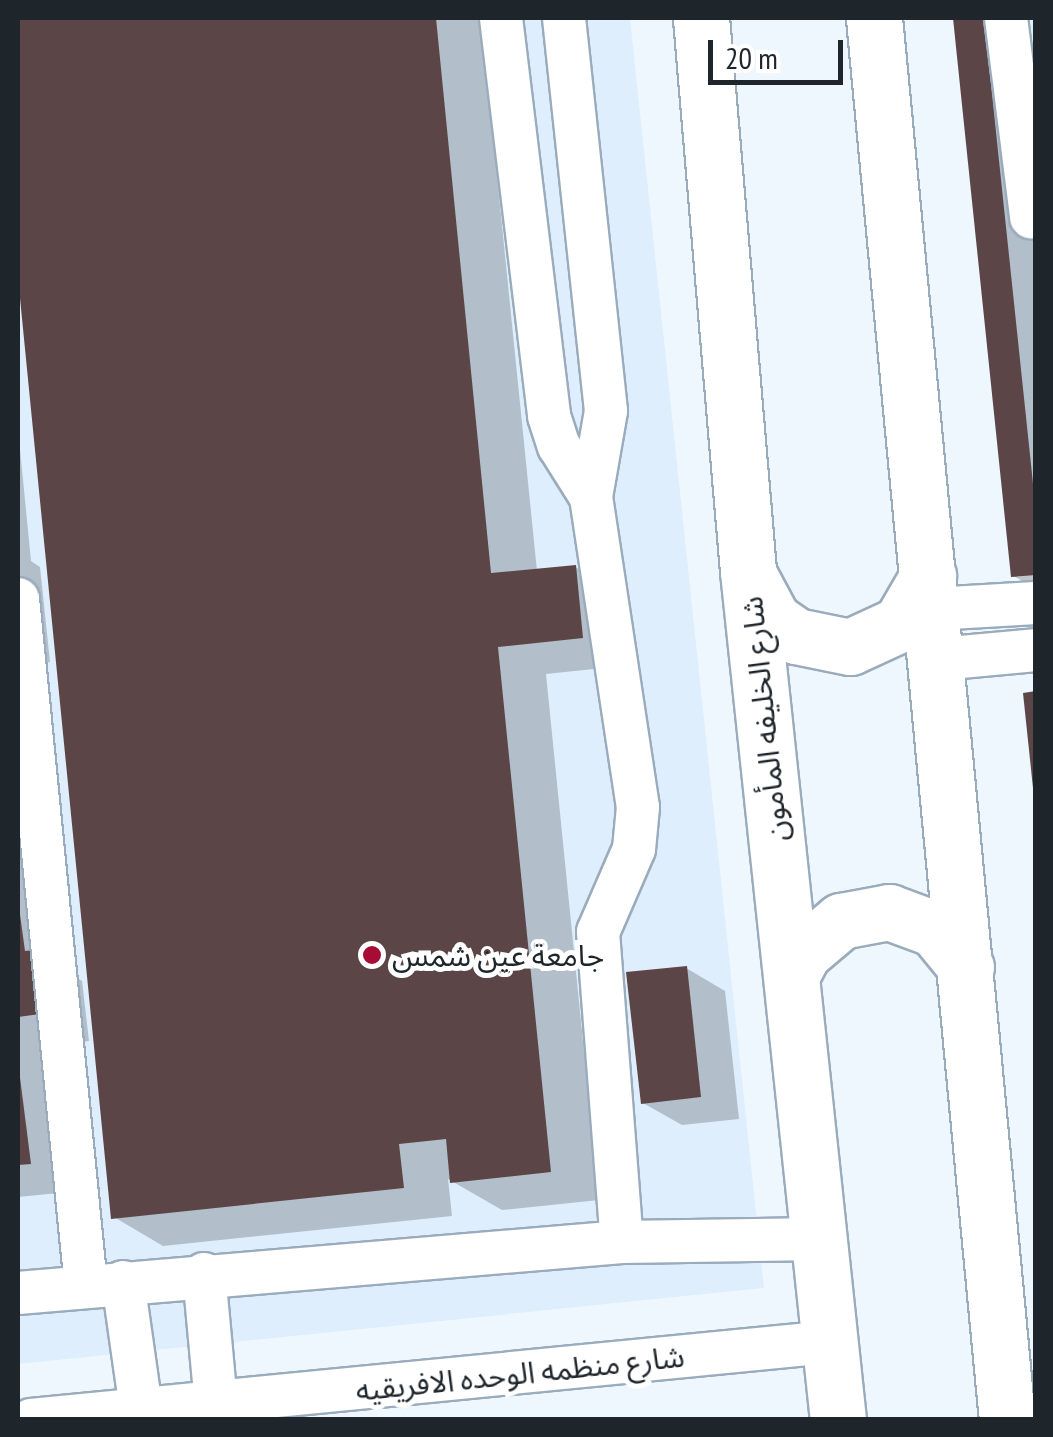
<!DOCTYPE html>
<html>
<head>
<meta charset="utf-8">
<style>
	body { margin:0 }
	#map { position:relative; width:1053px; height:1437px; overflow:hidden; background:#eff7fe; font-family:"PT Sans Narrow","Noto Sans Arabic",sans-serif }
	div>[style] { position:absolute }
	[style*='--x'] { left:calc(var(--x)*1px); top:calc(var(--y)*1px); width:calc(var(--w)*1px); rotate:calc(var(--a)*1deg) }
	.built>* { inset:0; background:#dfeefc }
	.shadow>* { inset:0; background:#0003 }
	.building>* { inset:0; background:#5b4546 }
	.roads { filter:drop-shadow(2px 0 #9aacbc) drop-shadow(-2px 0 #9aacbc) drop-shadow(0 2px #9aacbc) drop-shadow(0 -2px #9aacbc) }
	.minor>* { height:42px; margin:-21px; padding:0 21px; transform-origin:21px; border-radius:21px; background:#fff }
	.major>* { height:55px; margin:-27.5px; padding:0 27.5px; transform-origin:27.5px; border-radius:27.5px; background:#fff }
	.dots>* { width:28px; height:28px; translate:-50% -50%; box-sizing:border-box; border:5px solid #fff; border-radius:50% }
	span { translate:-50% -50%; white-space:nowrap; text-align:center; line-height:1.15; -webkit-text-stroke:10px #fff; paint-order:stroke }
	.street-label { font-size:30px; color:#1e252b }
	.poi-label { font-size:30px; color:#1e252b }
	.left { translate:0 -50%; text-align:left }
	.frame { position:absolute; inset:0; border:20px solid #1e252b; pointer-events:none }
	.scale { position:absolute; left:708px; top:40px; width:135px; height:45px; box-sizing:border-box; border:5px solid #1e252b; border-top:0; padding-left:12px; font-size:30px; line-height:35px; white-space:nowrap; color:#1e252b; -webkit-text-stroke:8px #fff; paint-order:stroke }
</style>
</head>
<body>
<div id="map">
	<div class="built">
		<div style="clip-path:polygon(18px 18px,630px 18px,764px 1288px,18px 1364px)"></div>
		<div style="clip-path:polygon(953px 18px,1035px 18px,1035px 575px,1011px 577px)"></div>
	</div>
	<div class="shadow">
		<div style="clip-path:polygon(18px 18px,481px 18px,537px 571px,575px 567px,624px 596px,632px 665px,546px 674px,599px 1200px,502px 1210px,448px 1179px,452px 1216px,163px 1246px,114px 1217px,18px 253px)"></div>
		<div style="clip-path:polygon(955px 18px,1012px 18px,1036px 238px,1036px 588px,1013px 576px)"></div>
		<div style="clip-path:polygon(18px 429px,31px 561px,40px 567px,50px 662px,42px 663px,73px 975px,82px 981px,89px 1041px,64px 1045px,79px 1191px,18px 1197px)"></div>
		<div style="clip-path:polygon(686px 968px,725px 991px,739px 1119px,682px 1125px,643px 1103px)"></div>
	</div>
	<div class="building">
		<div style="clip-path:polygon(18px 18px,436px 18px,491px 573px,576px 565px,583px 638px,498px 647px,551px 1172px,450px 1183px,446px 1139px,399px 1144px,404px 1188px,111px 1219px,18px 278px)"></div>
		<div style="clip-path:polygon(953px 18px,984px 18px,1036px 512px,1036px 575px,1011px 577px)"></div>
		<div style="clip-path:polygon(1036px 691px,1036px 788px,1033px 788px,1023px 693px)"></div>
		<div style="clip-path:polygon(18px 900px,25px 951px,34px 950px,40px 1014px,18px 1017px)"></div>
		<div style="clip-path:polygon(687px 966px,701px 1097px,641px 1104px,626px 972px)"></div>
		<div style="clip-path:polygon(18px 1062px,31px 1164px,18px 1165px)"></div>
	</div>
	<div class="roads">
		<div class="minor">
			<div style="--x:501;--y:18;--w:401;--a:83.1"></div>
			<div style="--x:549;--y:416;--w:32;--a:72"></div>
			<div style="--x:559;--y:446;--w:60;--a:57.9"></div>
			<div style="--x:564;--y:18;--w:395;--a:83.9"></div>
			<div style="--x:606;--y:411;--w:87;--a:99.9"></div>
			<div style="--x:591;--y:497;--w:314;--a:81.4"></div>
			<div style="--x:638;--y:807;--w:42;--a:95.4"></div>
			<div style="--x:634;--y:849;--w:90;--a:113.4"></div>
			<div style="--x:598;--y:932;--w:311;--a:85.6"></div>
			<div style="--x:1006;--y:18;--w:201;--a:82.8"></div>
			<div style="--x:18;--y:599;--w:690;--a:84.35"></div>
			<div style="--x:933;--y:609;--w:103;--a:-3.3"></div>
			<div style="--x:939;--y:659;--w:97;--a:-5.3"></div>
			<div style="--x:204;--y:1274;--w:130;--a:84.7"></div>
			<div style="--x:123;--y:1282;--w:127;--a:81.9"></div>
			<div style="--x:141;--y:1408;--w:28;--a:18"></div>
			<div style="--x:18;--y:1293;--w:606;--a:-4.83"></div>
			<div style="--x:622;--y:1242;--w:198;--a:-0.9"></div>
			<div style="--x:31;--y:1420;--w:803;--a:-5.58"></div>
		</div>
		<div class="major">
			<div style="--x:701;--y:18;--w:555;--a:85.14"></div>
			<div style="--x:748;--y:571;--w:854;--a:83.95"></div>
			<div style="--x:874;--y:18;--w:1408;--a:84.58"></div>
			<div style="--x:751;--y:579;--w:47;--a:61.8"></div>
			<div style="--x:773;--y:620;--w:28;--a:35"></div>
			<div style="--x:796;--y:636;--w:55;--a:11.5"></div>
			<div style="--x:850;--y:647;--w:55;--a:-24.7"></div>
			<div style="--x:900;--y:624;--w:56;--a:-59.7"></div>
			<div style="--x:792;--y:974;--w:24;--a:-62"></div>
			<div style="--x:803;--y:953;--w:50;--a:-40.1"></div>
			<div style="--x:841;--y:921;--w:49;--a:-10.6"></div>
			<div style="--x:889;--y:912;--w:49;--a:20.3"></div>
			<div style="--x:935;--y:929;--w:49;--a:50.8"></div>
		</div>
	</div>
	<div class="dots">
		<div style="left:372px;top:955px;background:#a60c36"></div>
	</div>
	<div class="street-label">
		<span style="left:764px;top:719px;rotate:-96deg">شارع الخليفه المأمون</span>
		<span style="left:520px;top:1373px;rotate:-6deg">شارع منظمه الوحده الافريقيه</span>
	</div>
	<div class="poi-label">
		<span class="left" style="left:392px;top:955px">جامعة عين شمس</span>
	</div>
	<div class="frame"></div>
	<div class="scale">20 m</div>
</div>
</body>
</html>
